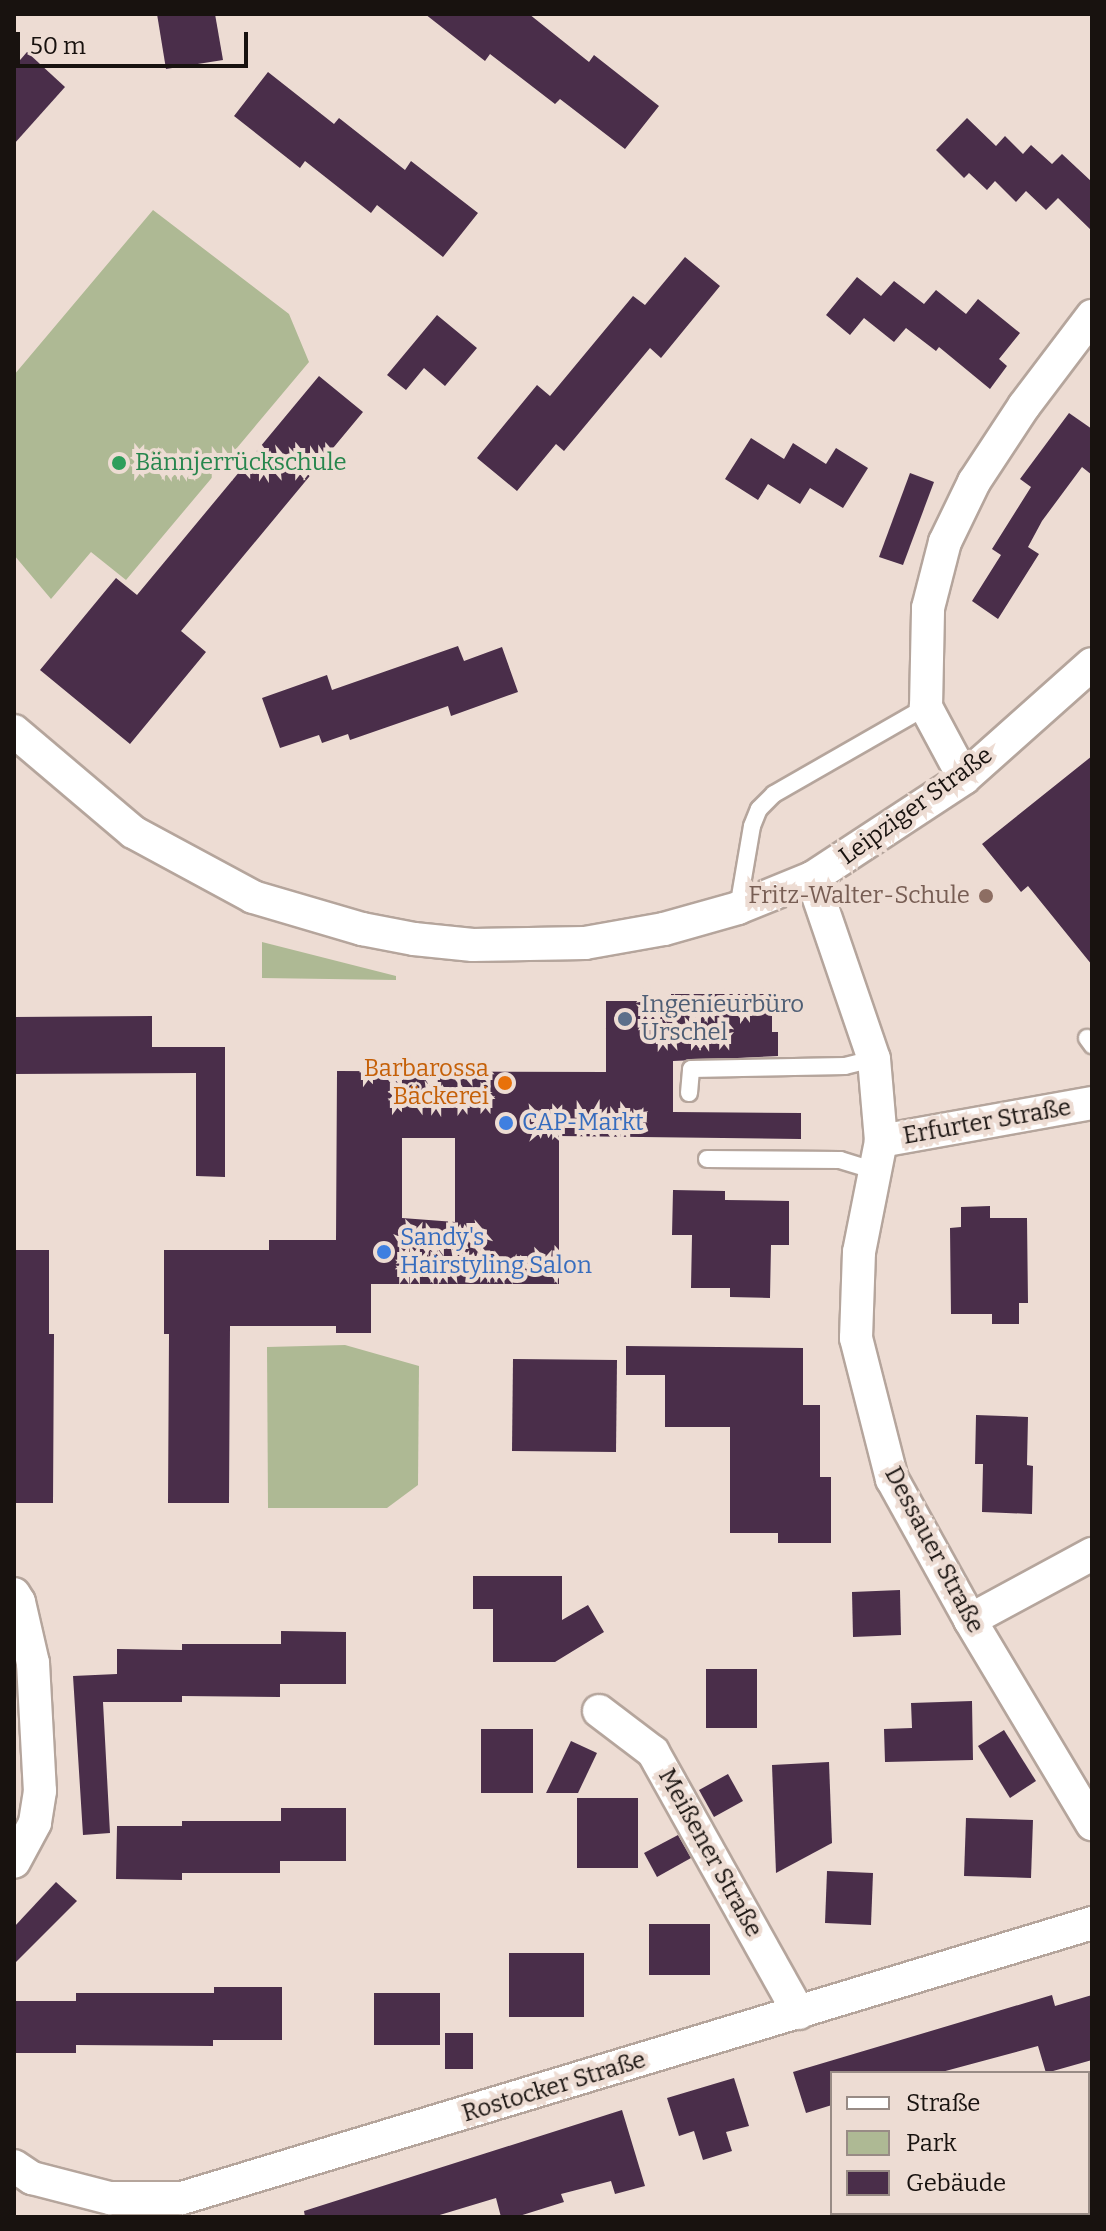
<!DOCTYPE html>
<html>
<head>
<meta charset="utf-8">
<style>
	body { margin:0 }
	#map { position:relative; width:1106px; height:2231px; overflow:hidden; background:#eddcd3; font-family:Bitter,serif }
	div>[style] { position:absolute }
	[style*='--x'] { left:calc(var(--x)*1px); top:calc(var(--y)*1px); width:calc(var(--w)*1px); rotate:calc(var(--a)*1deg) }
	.green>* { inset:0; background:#aeb994 }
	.building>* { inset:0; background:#4a2e4a }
	.roads { filter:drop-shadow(2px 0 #b5a59c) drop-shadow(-2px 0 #b5a59c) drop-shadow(0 2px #b5a59c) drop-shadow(0 -2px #b5a59c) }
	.lane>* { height:16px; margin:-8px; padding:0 8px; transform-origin:8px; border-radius:8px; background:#fff }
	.street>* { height:32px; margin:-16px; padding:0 16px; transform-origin:16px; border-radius:16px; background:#fff }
	.dots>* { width:22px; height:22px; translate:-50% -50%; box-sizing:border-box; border:4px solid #eddcd3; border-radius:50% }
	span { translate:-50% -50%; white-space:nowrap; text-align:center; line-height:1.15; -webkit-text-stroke:8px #eddcd3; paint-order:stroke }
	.leisure-label { font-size:24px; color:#27864d }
	.left { translate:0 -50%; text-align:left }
	.street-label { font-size:24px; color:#18120f }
	.education-label { font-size:24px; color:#785e54 }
	.right { translate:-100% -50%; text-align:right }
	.service-label { font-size:24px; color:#4e5e75 }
	.food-label { font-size:24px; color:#c56008 }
	.shop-label { font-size:24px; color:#366cbe }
	.frame { position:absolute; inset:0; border:16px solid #18120f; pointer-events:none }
	.legend { position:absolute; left:830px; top:2071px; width:260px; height:144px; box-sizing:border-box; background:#eddcd3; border:2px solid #988b85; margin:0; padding:10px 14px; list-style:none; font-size:24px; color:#18120f }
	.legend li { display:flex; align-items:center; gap:16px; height:40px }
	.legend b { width:40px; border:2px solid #988b85 }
	.scale { position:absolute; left:16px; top:32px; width:232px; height:36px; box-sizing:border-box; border:4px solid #18120f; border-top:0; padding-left:10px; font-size:24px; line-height:28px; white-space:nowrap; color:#18120f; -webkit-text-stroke:6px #eddcd3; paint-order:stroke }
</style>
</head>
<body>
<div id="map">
	<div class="green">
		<div style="clip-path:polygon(153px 210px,289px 314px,309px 362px,126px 580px,91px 552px,51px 599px,14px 555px,14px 375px)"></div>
		<div style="clip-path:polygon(262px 942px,396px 976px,396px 980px,262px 978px)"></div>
		<div style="clip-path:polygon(345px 1345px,419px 1366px,418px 1485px,387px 1508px,268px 1508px,267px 1347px)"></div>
		<div style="clip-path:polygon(1092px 2176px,1092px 2217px,941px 2217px,956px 2213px,1088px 2213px,1088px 2177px)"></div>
	</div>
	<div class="building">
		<div style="clip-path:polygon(157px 14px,215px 14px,223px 60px,166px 69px)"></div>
		<div style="clip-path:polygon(425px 14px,529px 14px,589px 62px,594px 55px,659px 106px,625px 149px,560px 99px,555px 104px,490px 54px,485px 61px)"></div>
		<div style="clip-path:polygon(27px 52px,65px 87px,14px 144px,14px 67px)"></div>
		<div style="clip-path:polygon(268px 72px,334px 124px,339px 118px,405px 170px,411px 161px,478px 213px,443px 257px,377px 205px,371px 213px,305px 161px,300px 168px,234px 116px)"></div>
		<div style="clip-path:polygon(967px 118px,996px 146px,1005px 136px,1023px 154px,1031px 145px,1052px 164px,1062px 154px,1092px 182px,1092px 231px,1058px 198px,1046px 210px,1026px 191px,1016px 202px,995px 181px,987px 190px,969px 173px,964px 178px,936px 150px)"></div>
		<div style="clip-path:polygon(685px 257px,720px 286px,661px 358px,650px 348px,564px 451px,556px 444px,517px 491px,477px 458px,537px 385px,550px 396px,633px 296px,645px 305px)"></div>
		<div style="clip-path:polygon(857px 277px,881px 296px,894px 281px,924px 304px,936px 290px,966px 314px,978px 299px,1020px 333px,999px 359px,1007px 366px,990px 389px,939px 347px,936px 351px,906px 328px,894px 342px,864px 318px,850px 335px,826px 315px)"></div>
		<div style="clip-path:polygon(437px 315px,477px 348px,445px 386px,424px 368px,406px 390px,387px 375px)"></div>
		<div style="clip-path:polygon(319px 376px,363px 412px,181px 631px,206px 652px,130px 744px,40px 670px,116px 578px,137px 595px)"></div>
		<div style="clip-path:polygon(1069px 413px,1092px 429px,1092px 475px,1082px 467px,1042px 521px,1028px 547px,1039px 554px,998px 619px,972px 601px,1001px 555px,992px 549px,1031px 487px,1020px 479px)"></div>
		<div style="clip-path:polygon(751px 438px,784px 459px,793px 443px,826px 464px,836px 448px,868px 468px,843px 508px,810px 488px,800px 504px,768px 484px,758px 500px,725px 479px)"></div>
		<div style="clip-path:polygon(910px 473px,934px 482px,903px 565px,879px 557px)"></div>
		<div style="clip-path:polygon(458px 646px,464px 661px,502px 647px,518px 692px,451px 716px,448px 706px,350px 740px,348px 734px,322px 743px,319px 735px,280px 748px,262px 698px,327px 675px,332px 690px)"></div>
		<div style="clip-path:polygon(1092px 756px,1092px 965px,1028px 886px,1021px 892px,982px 844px)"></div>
		<div style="clip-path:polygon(evenodd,671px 994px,772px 994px,772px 1032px,778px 1032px,778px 1056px,673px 1061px,673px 1112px,801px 1113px,801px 1139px,559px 1136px,559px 1284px,371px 1284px,371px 1333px,336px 1333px,336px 1326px,230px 1326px,229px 1503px,168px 1503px,169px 1334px,164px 1334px,164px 1250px,269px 1250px,269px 1240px,336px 1240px,337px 1071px,606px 1072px,606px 1001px,671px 1001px,671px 994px,402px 1138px,455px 1138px,455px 1222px,402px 1218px,402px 1138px)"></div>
		<div style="clip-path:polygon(152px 1016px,152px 1047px,225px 1047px,225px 1177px,196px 1176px,196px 1073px,14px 1074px,14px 1017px)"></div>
		<div style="clip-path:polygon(673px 1190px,725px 1191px,725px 1200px,789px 1201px,789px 1245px,771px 1245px,770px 1298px,730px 1297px,730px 1288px,691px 1288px,692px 1235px,672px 1235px)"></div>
		<div style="clip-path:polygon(990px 1206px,990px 1218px,1027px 1218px,1028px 1303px,1019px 1303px,1019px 1324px,992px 1324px,992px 1314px,951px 1314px,950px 1228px,961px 1227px,961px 1207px)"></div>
		<div style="clip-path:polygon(14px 1250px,49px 1250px,49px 1334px,54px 1334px,53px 1503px,14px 1503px)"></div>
		<div style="clip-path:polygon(626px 1346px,803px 1348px,803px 1405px,820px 1405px,820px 1477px,831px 1477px,831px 1543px,778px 1543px,778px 1533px,730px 1533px,730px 1427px,665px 1427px,665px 1375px,626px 1375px)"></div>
		<div style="clip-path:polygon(513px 1359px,617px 1360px,616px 1452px,512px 1451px)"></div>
		<div style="clip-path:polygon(976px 1415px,1028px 1417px,1027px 1465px,1033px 1466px,1032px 1514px,982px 1512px,983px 1464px,975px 1464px)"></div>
		<div style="clip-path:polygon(473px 1576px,562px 1576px,562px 1620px,588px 1605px,604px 1632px,555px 1662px,493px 1662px,493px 1609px,473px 1609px)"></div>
		<div style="clip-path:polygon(900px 1590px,901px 1635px,853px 1637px,852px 1592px)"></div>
		<div style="clip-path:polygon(281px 1631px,346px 1632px,346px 1684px,280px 1684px,280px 1697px,182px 1696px,182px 1702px,103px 1702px,110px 1833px,83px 1835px,73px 1676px,117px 1674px,117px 1649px,182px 1650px,182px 1644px,281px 1644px)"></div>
		<div style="clip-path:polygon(706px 1669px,757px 1669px,757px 1728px,706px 1728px)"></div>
		<div style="clip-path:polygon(972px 1701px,973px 1760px,885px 1762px,884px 1729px,912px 1728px,911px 1703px)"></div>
		<div style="clip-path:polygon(481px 1729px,533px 1729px,533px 1793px,481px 1793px)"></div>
		<div style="clip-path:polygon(1004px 1730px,1036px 1781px,1010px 1798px,978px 1746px)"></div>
		<div style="clip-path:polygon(571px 1741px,597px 1753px,578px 1793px,546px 1793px)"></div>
		<div style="clip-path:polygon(829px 1762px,832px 1843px,776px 1873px,772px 1765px)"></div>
		<div style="clip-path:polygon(728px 1774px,743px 1801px,714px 1817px,699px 1790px)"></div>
		<div style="clip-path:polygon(577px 1798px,638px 1798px,638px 1868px,577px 1868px)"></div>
		<div style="clip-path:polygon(281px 1808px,346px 1808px,346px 1861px,280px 1861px,280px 1873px,182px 1873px,182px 1880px,116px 1879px,117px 1826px,182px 1826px,182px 1821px,281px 1821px)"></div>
		<div style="clip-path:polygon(966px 1818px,1033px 1820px,1031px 1878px,964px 1876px)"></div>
		<div style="clip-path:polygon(678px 1835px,691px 1858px,657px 1877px,644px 1853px)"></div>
		<div style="clip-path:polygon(827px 1871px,873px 1873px,871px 1925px,825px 1923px)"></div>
		<div style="clip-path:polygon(56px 1882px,77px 1901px,14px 1964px,14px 1927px)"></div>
		<div style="clip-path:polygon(649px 1924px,710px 1924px,710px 1975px,649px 1975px)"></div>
		<div style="clip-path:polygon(509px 1953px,584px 1953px,584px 2017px,509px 2017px)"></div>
		<div style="clip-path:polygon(214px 1987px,282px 1987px,282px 2040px,213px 2040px,213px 2046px,76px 2045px,76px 2053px,14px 2053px,14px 2001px,76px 2001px,76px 1993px,214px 1993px)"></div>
		<div style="clip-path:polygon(374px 1993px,440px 1993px,440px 2045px,374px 2045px)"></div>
		<div style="clip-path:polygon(1052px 1995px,1055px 2006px,1092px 1995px,1092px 2060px,1046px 2073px,1038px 2046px,938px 2073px,832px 2073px,832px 2105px,806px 2113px,793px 2072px)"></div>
		<div style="clip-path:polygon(445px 2033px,473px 2033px,473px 2069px,445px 2069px)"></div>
		<div style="clip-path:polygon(734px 2078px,749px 2126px,726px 2132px,732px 2151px,703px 2160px,694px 2131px,679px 2136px,667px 2098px)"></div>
		<div style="clip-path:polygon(622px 2110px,645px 2186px,615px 2194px,611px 2181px,561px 2194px,564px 2202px,516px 2217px,501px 2217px,496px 2198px,433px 2217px,305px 2217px,304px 2211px)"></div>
	</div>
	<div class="roads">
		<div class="lane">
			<div style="--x:738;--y:908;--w:83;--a:-80.3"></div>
			<div style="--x:752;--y:826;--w:18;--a:-68"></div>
			<div style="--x:759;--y:809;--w:21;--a:-45"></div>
			<div style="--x:774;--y:794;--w:175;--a:-29.8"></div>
			<div style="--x:1087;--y:1038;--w:9;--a:54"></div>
			<div style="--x:689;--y:1093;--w:24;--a:-85"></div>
			<div style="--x:691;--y:1069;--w:154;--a:-1.1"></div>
			<div style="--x:845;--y:1066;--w:30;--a:-14"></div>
			<div style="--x:707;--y:1159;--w:133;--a:0.4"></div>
			<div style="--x:840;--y:1160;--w:37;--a:17"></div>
		</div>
		<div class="street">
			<div style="--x:14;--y:731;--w:156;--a:40.3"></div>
			<div style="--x:133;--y:832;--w:136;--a:28.4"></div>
			<div style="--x:253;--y:897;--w:114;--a:16.4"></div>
			<div style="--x:362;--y:929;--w:53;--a:10.9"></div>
			<div style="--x:414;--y:939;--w:59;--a:5.8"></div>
			<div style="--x:473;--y:945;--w:112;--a:-1"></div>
			<div style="--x:585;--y:943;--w:80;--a:-10"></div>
			<div style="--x:664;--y:929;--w:77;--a:-15.8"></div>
			<div style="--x:738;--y:908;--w:80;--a:-22.1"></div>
			<div style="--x:812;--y:878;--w:182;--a:-33.3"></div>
			<div style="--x:964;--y:778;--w:171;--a:-41.7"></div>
			<div style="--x:964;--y:778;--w:81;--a:-118.2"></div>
			<div style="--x:926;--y:707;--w:99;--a:-88.8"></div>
			<div style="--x:928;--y:608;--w:68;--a:-75.6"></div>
			<div style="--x:945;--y:542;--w:67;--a:-64.2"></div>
			<div style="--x:974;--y:482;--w:91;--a:-56.7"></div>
			<div style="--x:1024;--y:406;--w:113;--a:-52.9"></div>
			<div style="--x:812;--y:878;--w:191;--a:71.1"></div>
			<div style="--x:874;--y:1059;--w:82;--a:85.1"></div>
			<div style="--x:881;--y:1141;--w:113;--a:101.2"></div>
			<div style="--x:859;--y:1252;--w:86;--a:92"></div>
			<div style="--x:856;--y:1338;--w:146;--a:75.7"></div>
			<div style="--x:892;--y:1479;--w:161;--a:61"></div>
			<div style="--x:970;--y:1620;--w:238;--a:59.1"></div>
			<div style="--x:881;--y:1141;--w:214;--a:-10.2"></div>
			<div style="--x:14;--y:1594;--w:9;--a:58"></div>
			<div style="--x:19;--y:1602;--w:63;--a:77.1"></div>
			<div style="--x:33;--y:1663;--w:128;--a:86.9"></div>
			<div style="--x:40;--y:1791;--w:32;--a:99"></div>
			<div style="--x:35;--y:1823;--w:44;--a:118.3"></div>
			<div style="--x:970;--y:1620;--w:139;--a:-28.4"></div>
			<div style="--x:599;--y:1711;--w:68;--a:37.2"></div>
			<div style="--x:653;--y:1752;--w:299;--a:60.8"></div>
			<div style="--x:14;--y:2166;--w:22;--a:34"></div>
			<div style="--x:32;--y:2178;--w:81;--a:14.4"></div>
			<div style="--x:110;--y:2198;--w:72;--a:0"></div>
			<div style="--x:182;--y:2198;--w:951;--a:-16.81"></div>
		</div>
	</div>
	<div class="dots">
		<div style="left:119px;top:463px;background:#2e9e5b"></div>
		<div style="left:986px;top:896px;background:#8d6e63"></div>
		<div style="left:625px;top:1019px;background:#5c6f8a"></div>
		<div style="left:505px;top:1083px;background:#e8710a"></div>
		<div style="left:506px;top:1123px;background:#3f7fe0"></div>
		<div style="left:384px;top:1252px;background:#3f7fe0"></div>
	</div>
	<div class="leisure-label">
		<span class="left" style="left:135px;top:463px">Bännjerrückschule</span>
	</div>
	<div class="street-label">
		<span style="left:916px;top:806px;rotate:-36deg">Leipziger Straße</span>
		<span style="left:987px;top:1122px;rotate:-10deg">Erfurter Straße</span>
		<span style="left:934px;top:1550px;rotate:62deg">Dessauer Straße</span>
		<span style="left:710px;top:1853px;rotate:61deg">Meißener Straße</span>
		<span style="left:554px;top:2087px;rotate:-17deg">Rostocker Straße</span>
	</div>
	<div class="education-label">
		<span class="right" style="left:970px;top:896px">Fritz-Walter-Schule</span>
	</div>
	<div class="service-label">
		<span class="left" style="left:641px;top:1019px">Ingenieurbüro<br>Urschel</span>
	</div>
	<div class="food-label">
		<span class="right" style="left:489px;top:1083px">Barbarossa<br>Bäckerei</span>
	</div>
	<div class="shop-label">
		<span class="left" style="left:522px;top:1123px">CAP-Markt</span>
		<span class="left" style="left:400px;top:1252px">Sandy's<br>Hairstyling Salon</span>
	</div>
	<div class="frame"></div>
	<ul class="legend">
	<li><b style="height:10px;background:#fff"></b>Straße</li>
	<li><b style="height:22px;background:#aeb994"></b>Park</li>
	<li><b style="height:22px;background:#4a2e4a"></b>Gebäude</li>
	</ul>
	<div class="scale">50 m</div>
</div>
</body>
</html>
